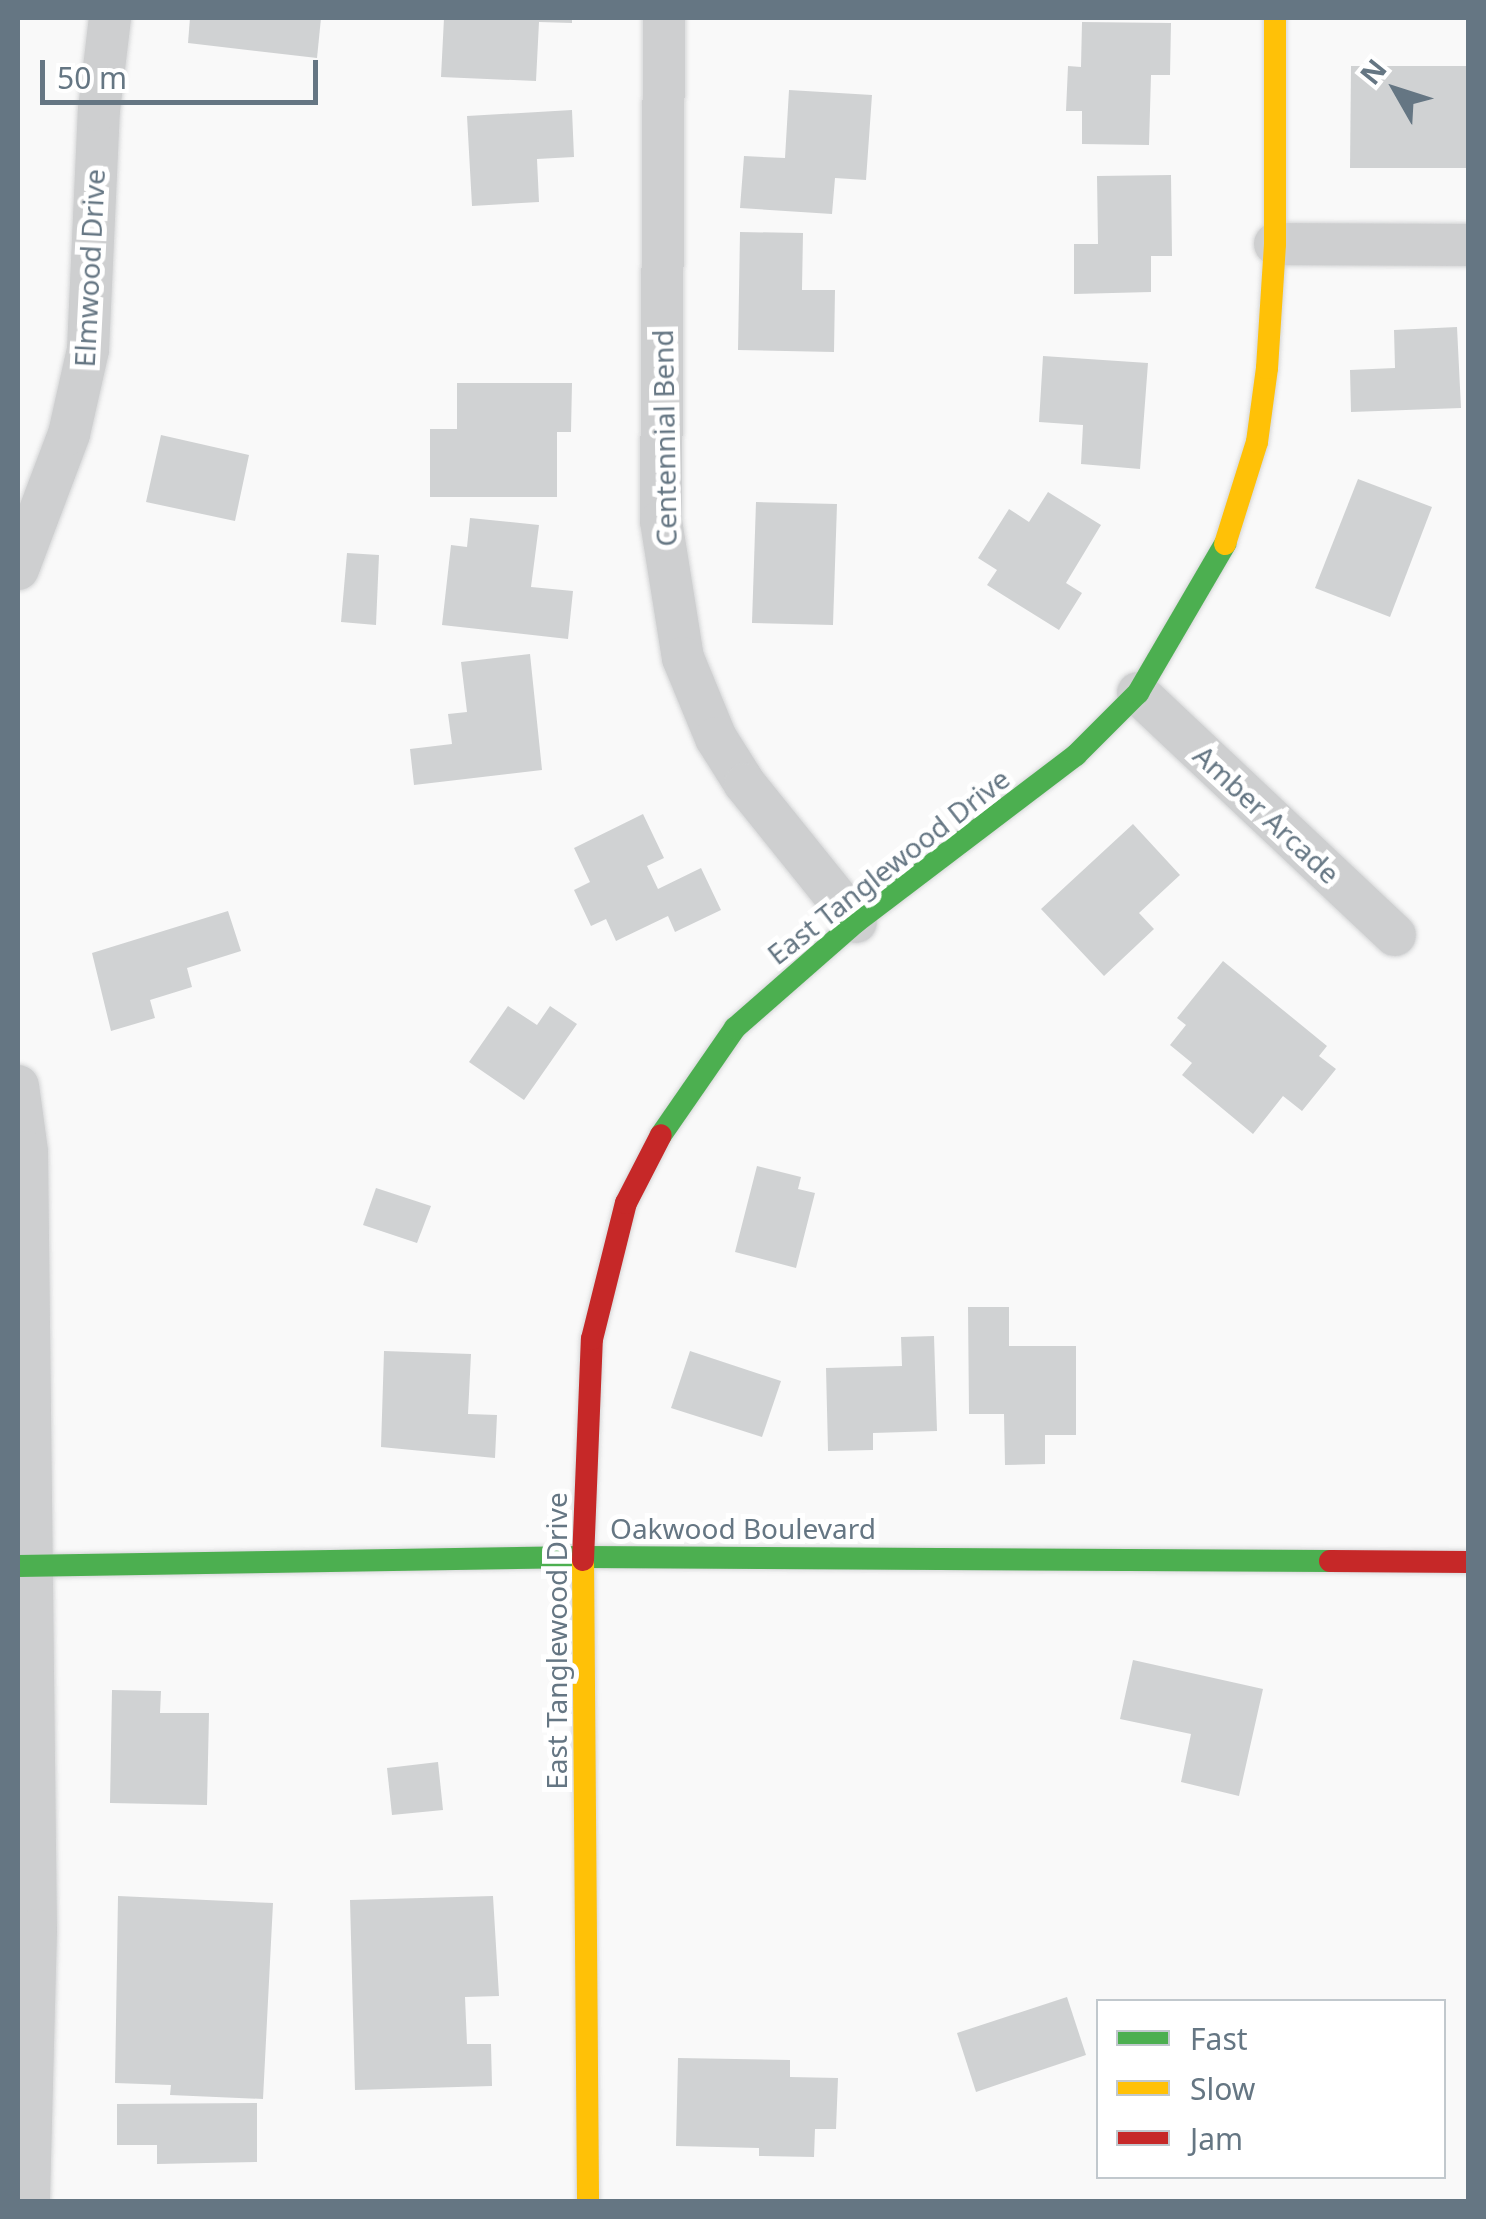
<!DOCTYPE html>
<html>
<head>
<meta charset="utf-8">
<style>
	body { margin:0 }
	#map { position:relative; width:1486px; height:2219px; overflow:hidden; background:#f9f9f9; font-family:"Noto Sans",sans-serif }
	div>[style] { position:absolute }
	.building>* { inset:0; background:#d0d2d3 }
	.roads { filter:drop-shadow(0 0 2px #d5d6d7) drop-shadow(0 0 2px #d5d6d7) }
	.street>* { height:42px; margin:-21px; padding:0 21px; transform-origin:21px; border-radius:21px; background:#cecfd0 }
	.fast>* { height:22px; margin:-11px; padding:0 11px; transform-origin:11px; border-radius:11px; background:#4caf50 }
	.slow>* { height:22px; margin:-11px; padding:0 11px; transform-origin:11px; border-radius:11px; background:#ffc107 }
	.jam>* { height:22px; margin:-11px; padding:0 11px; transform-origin:11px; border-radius:11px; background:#c62828 }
	span { translate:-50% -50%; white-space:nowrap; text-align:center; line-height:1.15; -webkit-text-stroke:10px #fff; paint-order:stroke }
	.street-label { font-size:28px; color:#657683 }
	.frame { position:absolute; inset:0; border:20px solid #657683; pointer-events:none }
	.legend { position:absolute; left:1096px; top:1999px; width:350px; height:180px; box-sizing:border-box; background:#fff; border:2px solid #c1c8cd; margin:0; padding:12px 18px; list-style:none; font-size:30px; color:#657683 }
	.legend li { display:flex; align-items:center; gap:20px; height:50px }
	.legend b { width:50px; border:2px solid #c1c8cd }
	.north { position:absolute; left:1346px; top:40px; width:100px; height:100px; -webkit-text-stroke:8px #fff; paint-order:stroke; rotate:309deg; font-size:28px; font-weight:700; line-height:40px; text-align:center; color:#657683 }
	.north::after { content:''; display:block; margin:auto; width:35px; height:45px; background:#657683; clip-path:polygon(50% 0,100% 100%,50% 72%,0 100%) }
	.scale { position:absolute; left:40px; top:60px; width:278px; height:45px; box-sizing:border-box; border:5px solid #657683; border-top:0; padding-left:12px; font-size:30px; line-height:35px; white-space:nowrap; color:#657683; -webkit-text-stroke:8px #fff; paint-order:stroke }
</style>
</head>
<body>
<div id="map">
	<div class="building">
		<div style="clip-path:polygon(190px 18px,321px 18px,317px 58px,188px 43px)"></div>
		<div style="clip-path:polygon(444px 18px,572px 18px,572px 23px,539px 22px,536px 81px,441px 77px)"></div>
		<div style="clip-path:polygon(1082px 22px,1171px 23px,1170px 75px,1151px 75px,1149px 145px,1082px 144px,1082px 111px,1066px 111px,1068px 66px,1081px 67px)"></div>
		<div style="clip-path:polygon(1351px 66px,1468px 66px,1468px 168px,1350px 168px)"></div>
		<div style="clip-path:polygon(789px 90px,872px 95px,866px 180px,835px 178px,832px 214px,740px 208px,744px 156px,785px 158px)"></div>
		<div style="clip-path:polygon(572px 110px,574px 157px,537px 159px,539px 202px,472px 206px,467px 116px)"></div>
		<div style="clip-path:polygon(1171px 175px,1172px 256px,1151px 256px,1151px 292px,1074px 294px,1074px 244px,1098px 244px,1097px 176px)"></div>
		<div style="clip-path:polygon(740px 232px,803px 233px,802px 290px,835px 290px,834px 352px,738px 350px)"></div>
		<div style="clip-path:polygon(1457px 327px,1461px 408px,1351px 412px,1350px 370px,1395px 368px,1394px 330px)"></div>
		<div style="clip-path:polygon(1043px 356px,1148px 363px,1140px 469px,1081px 464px,1083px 425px,1039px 422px)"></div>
		<div style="clip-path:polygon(457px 383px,572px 383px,571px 432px,557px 432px,557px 497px,430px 497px,430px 429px,457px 429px)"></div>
		<div style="clip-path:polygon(161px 435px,249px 455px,235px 521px,146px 502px)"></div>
		<div style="clip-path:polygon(1358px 479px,1432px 507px,1390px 617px,1315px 588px)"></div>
		<div style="clip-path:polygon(1048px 492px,1101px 525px,1066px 583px,1082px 593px,1059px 630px,987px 585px,997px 570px,978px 558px,1009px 509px,1029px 522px)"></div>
		<div style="clip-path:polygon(756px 502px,837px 504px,833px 625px,752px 623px)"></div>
		<div style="clip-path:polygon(470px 518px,539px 525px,531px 587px,573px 591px,568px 639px,442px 625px,451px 545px,467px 547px)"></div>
		<div style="clip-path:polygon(347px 553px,379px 555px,376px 625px,341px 622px)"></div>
		<div style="clip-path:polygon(530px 654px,542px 770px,414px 785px,410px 749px,452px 744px,448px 714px,467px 712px,461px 662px)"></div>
		<div style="clip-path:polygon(643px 814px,664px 858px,647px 866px,658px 889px,701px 868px,721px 910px,675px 932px,668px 916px,616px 941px,606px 919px,591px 926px,574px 890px,590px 882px,574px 848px)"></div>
		<div style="clip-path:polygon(1133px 824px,1180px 875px,1139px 913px,1154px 929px,1104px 976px,1041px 909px)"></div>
		<div style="clip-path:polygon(228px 911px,241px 951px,187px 968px,192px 987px,150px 1000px,155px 1018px,111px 1031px,92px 953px)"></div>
		<div style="clip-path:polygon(1223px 961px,1327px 1046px,1319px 1056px,1336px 1069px,1302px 1111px,1283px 1096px,1253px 1134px,1182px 1075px,1192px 1063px,1170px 1045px,1186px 1025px,1177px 1018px)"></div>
		<div style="clip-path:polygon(508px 1006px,537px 1025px,550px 1006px,577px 1024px,524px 1100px,469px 1062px)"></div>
		<div style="clip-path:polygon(757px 1166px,801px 1177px,798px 1189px,815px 1193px,796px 1268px,735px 1252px)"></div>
		<div style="clip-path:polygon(376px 1188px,431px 1206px,417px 1243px,363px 1225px)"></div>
		<div style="clip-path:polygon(968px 1307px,1009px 1307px,1009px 1346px,1076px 1346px,1076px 1435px,1045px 1435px,1045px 1464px,1005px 1465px,1004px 1414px,969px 1414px)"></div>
		<div style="clip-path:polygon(934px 1336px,937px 1431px,873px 1433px,873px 1450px,828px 1451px,826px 1368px,902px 1366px,901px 1337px)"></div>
		<div style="clip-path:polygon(384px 1351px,471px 1354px,468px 1414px,497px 1415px,495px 1458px,381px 1447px)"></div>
		<div style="clip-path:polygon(690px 1351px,781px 1381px,762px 1437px,671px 1408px)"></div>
		<div style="clip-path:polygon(1133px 1660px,1263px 1689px,1239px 1796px,1181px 1782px,1191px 1734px,1120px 1719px)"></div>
		<div style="clip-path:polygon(112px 1690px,161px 1691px,160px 1713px,209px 1713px,207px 1805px,110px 1803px)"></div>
		<div style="clip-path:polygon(438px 1762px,443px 1810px,392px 1815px,387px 1768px)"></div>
		<div style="clip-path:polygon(118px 1896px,273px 1903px,263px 2099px,170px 2095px,171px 2085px,115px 2083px)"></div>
		<div style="clip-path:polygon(493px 1896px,499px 1996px,465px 1997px,467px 2044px,491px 2044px,492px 2086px,355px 2090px,350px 1900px)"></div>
		<div style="clip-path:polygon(1067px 1997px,1086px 2055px,976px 2092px,957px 2033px)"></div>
		<div style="clip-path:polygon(678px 2058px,790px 2060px,790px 2077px,838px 2078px,836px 2129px,815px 2129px,814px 2157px,759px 2156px,759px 2148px,676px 2146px)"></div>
		<div style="clip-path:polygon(257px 2103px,257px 2162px,157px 2164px,157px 2145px,117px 2145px,117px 2104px)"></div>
	</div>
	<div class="roads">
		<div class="street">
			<div style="left:664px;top:18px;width:503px;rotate:90.34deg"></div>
			<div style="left:661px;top:521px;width:139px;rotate:80.9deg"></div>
			<div style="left:683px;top:658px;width:87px;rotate:67.6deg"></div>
			<div style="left:716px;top:738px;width:54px;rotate:57.8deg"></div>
			<div style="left:745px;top:784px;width:177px;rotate:51.2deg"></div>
			<div style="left:1275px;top:244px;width:193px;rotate:0.3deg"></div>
			<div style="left:18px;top:569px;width:144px;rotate:-69.3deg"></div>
			<div style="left:69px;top:434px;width:86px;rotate:-77.3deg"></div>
			<div style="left:88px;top:350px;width:240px;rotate:-87.4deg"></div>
			<div style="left:99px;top:110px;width:93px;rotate:-83.2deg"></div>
			<div style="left:1138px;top:693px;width:353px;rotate:43.3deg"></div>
			<div style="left:18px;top:1086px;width:67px;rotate:82.2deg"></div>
			<div style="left:27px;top:1152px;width:778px;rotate:89.34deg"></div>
			<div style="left:36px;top:1930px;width:272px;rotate:91.5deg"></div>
		</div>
		<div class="fast">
			<div style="left:661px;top:1135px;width:130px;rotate:-55.3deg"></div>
			<div style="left:735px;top:1028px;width:161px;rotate:-41.2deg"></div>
			<div style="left:856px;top:922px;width:276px;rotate:-37.2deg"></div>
			<div style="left:1076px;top:755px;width:88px;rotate:-45deg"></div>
			<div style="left:1138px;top:693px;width:173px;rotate:-59.7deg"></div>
			<div style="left:18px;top:1566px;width:565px;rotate:-0.91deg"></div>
			<div style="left:583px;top:1557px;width:747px;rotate:0.31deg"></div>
		</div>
		<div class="slow">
			<div style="left:1225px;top:544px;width:107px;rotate:-72.6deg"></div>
			<div style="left:1257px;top:442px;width:75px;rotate:-82.3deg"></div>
			<div style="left:1267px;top:368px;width:124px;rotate:-86.3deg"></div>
			<div style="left:1275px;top:244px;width:226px;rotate:-90deg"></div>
			<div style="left:583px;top:1560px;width:642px;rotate:89.55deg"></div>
		</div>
		<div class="jam">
			<div style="left:583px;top:1560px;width:221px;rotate:-87.7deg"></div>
			<div style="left:592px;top:1339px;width:140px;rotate:-76deg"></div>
			<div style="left:626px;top:1203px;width:76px;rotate:-62.8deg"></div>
			<div style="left:1330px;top:1561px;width:138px;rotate:0.4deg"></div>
		</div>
	</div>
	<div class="street-label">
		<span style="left:89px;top:268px;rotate:-87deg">Elmwood Drive</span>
		<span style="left:664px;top:438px;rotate:-91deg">Centennial Bend</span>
		<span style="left:1267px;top:814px;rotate:43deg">Amber Arcade</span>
		<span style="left:888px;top:866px;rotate:-38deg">East Tanglewood Drive</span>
		<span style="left:743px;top:1528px">Oakwood Boulevard</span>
		<span style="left:556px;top:1641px;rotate:-90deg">East Tanglewood Drive</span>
	</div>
	<div class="frame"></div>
	<ul class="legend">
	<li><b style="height:12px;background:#4caf50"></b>Fast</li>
	<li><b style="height:12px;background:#ffc107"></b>Slow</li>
	<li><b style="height:12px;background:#c62828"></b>Jam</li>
	</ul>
	<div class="north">N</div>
	<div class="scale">50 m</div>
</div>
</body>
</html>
